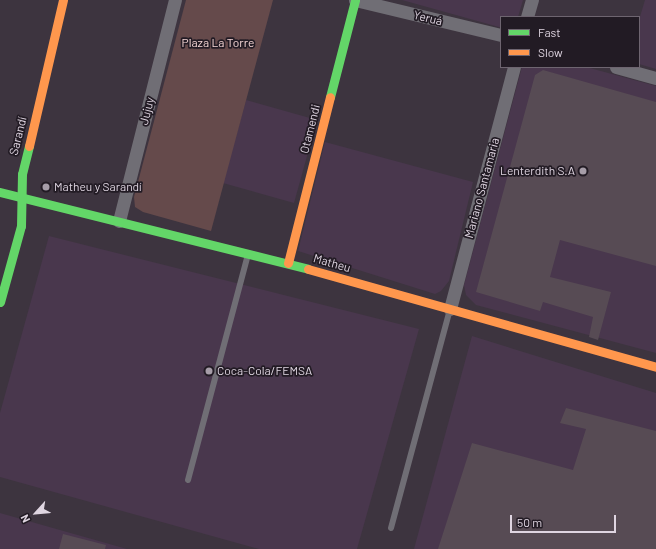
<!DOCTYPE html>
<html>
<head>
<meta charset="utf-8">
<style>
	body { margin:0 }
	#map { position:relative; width:656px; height:549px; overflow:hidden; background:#3d343f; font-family:Barlow,sans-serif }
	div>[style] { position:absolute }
	.built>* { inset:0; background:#49374d }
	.green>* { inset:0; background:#654a4b }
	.building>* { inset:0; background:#574b54 }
	.lane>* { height:6px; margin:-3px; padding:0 3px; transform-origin:3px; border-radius:3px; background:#706e75 }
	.street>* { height:13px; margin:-6.5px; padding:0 6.5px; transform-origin:6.5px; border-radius:6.5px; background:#706e75 }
	.fast>* { height:9px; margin:-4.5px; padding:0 4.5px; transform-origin:4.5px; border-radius:4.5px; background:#63d668 }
	.slow>* { height:9px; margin:-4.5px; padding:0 4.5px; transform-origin:4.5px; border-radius:4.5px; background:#ff974d }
	.dots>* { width:11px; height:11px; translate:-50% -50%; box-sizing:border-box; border:2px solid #221b24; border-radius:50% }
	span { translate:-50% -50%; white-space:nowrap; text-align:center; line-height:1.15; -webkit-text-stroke:3.5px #221b24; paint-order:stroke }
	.street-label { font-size:12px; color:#dfd5e1 }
	.park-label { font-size:12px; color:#f5d6d5 }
	.poi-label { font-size:12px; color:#dfd5e1 }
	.right { translate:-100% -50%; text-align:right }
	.left { translate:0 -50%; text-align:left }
	.legend { position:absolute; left:500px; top:16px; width:140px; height:52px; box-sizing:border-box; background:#221b24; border:1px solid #6e6570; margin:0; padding:5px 7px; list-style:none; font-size:12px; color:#dfd5e1 }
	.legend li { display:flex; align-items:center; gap:8px; height:20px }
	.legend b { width:20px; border:1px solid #6e6570 }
	.north { position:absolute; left:16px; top:493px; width:40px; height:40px; -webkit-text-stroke:3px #221b24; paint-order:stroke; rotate:243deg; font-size:11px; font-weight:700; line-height:16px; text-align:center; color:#dfd5e1 }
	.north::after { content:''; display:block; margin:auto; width:14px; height:18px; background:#dfd5e1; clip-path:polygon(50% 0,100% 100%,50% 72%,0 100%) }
	.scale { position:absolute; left:510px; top:515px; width:106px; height:18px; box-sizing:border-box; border:2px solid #dfd5e1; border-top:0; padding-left:5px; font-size:12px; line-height:14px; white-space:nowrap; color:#dfd5e1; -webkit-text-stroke:3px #221b24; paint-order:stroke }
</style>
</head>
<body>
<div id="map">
	<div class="built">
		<div style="clip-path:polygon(402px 0,523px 0,518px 17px,501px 17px,501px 27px,499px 27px)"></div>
		<div style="clip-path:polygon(645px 0,656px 0,656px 69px,639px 64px,639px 20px)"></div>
		<div style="clip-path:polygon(522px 67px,586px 67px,656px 86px,656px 353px,476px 305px,466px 295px,464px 285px)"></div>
		<div style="clip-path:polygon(246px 100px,317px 120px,294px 203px,223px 183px)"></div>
		<div style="clip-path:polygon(325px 142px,473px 182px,449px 281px,441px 291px,435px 294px,298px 251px)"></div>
		<div style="clip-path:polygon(49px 236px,419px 329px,357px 549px,259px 549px,0 477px,0 413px)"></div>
		<div style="clip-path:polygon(472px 336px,656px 393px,656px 549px,414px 549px)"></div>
		<div style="clip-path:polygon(0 513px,127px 549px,0 549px)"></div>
	</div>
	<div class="green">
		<div style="clip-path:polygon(186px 0,273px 0,211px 231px,143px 212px,135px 207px,134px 197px)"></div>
	</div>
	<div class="building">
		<div style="clip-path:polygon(543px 70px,656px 102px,656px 266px,560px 240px,550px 277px,611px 292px,598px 340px,589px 337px,593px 317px,543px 302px,540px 311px,476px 292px,535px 75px)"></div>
		<div style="clip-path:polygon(566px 408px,656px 431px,656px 549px,438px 549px,472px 443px,573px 470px,586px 429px,560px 423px)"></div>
		<div style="clip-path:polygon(63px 534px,106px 545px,105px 549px,59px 549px)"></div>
	</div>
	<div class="lane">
		<div style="left:188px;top:480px;width:233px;rotate:-75.1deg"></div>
		<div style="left:391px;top:528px;width:226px;rotate:-74.9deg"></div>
	</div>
	<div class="street">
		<div style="left:355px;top:0;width:150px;rotate:13.5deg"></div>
		<div style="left:527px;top:17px;width:18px;rotate:-74deg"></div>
		<div style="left:616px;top:67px;width:41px;rotate:15.4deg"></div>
		<div style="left:119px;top:221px;width:228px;rotate:-75.8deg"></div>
		<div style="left:450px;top:309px;width:250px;rotate:-75.2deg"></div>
	</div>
	<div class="fast">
		<div style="left:330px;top:97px;width:100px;rotate:-75.5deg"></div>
		<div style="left:0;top:192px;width:317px;rotate:14deg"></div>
		<div style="left:0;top:302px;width:79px;rotate:-74.6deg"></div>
		<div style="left:21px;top:226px;width:52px;rotate:-88.9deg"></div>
		<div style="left:22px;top:174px;width:29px;rotate:-76deg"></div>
	</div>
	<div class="slow">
		<div style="left:29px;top:146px;width:150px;rotate:-76.9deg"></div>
		<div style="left:288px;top:263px;width:171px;rotate:-75.8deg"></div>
		<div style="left:308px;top:269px;width:362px;rotate:15.7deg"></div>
	</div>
	<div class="dots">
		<div style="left:583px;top:171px;background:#a69da8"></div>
		<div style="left:46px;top:187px;background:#a69da8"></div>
		<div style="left:209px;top:371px;background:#a69da8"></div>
	</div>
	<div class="street-label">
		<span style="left:428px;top:18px;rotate:14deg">Yeruá</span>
		<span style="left:147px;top:111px;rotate:-76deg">Jujuy</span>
		<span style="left:310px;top:129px;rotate:-76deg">Otamendi</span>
		<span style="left:18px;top:136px;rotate:-76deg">Sarandí</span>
		<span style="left:482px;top:188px;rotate:-75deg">Mariano Santamaria</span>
		<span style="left:332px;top:263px;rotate:16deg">Matheu</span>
	</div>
	<div class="park-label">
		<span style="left:218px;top:43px">Plaza La Torre</span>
	</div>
	<div class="poi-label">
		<span class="right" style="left:575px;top:171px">Lenterdith S.A</span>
		<span class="left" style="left:54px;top:187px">Matheu y Sarandí</span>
		<span class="left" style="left:217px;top:371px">Coca-Cola/FEMSA</span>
	</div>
	<ul class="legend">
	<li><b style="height:5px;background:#63d668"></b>Fast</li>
	<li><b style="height:5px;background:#ff974d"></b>Slow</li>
	</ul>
	<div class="north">N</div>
	<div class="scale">50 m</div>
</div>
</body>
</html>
